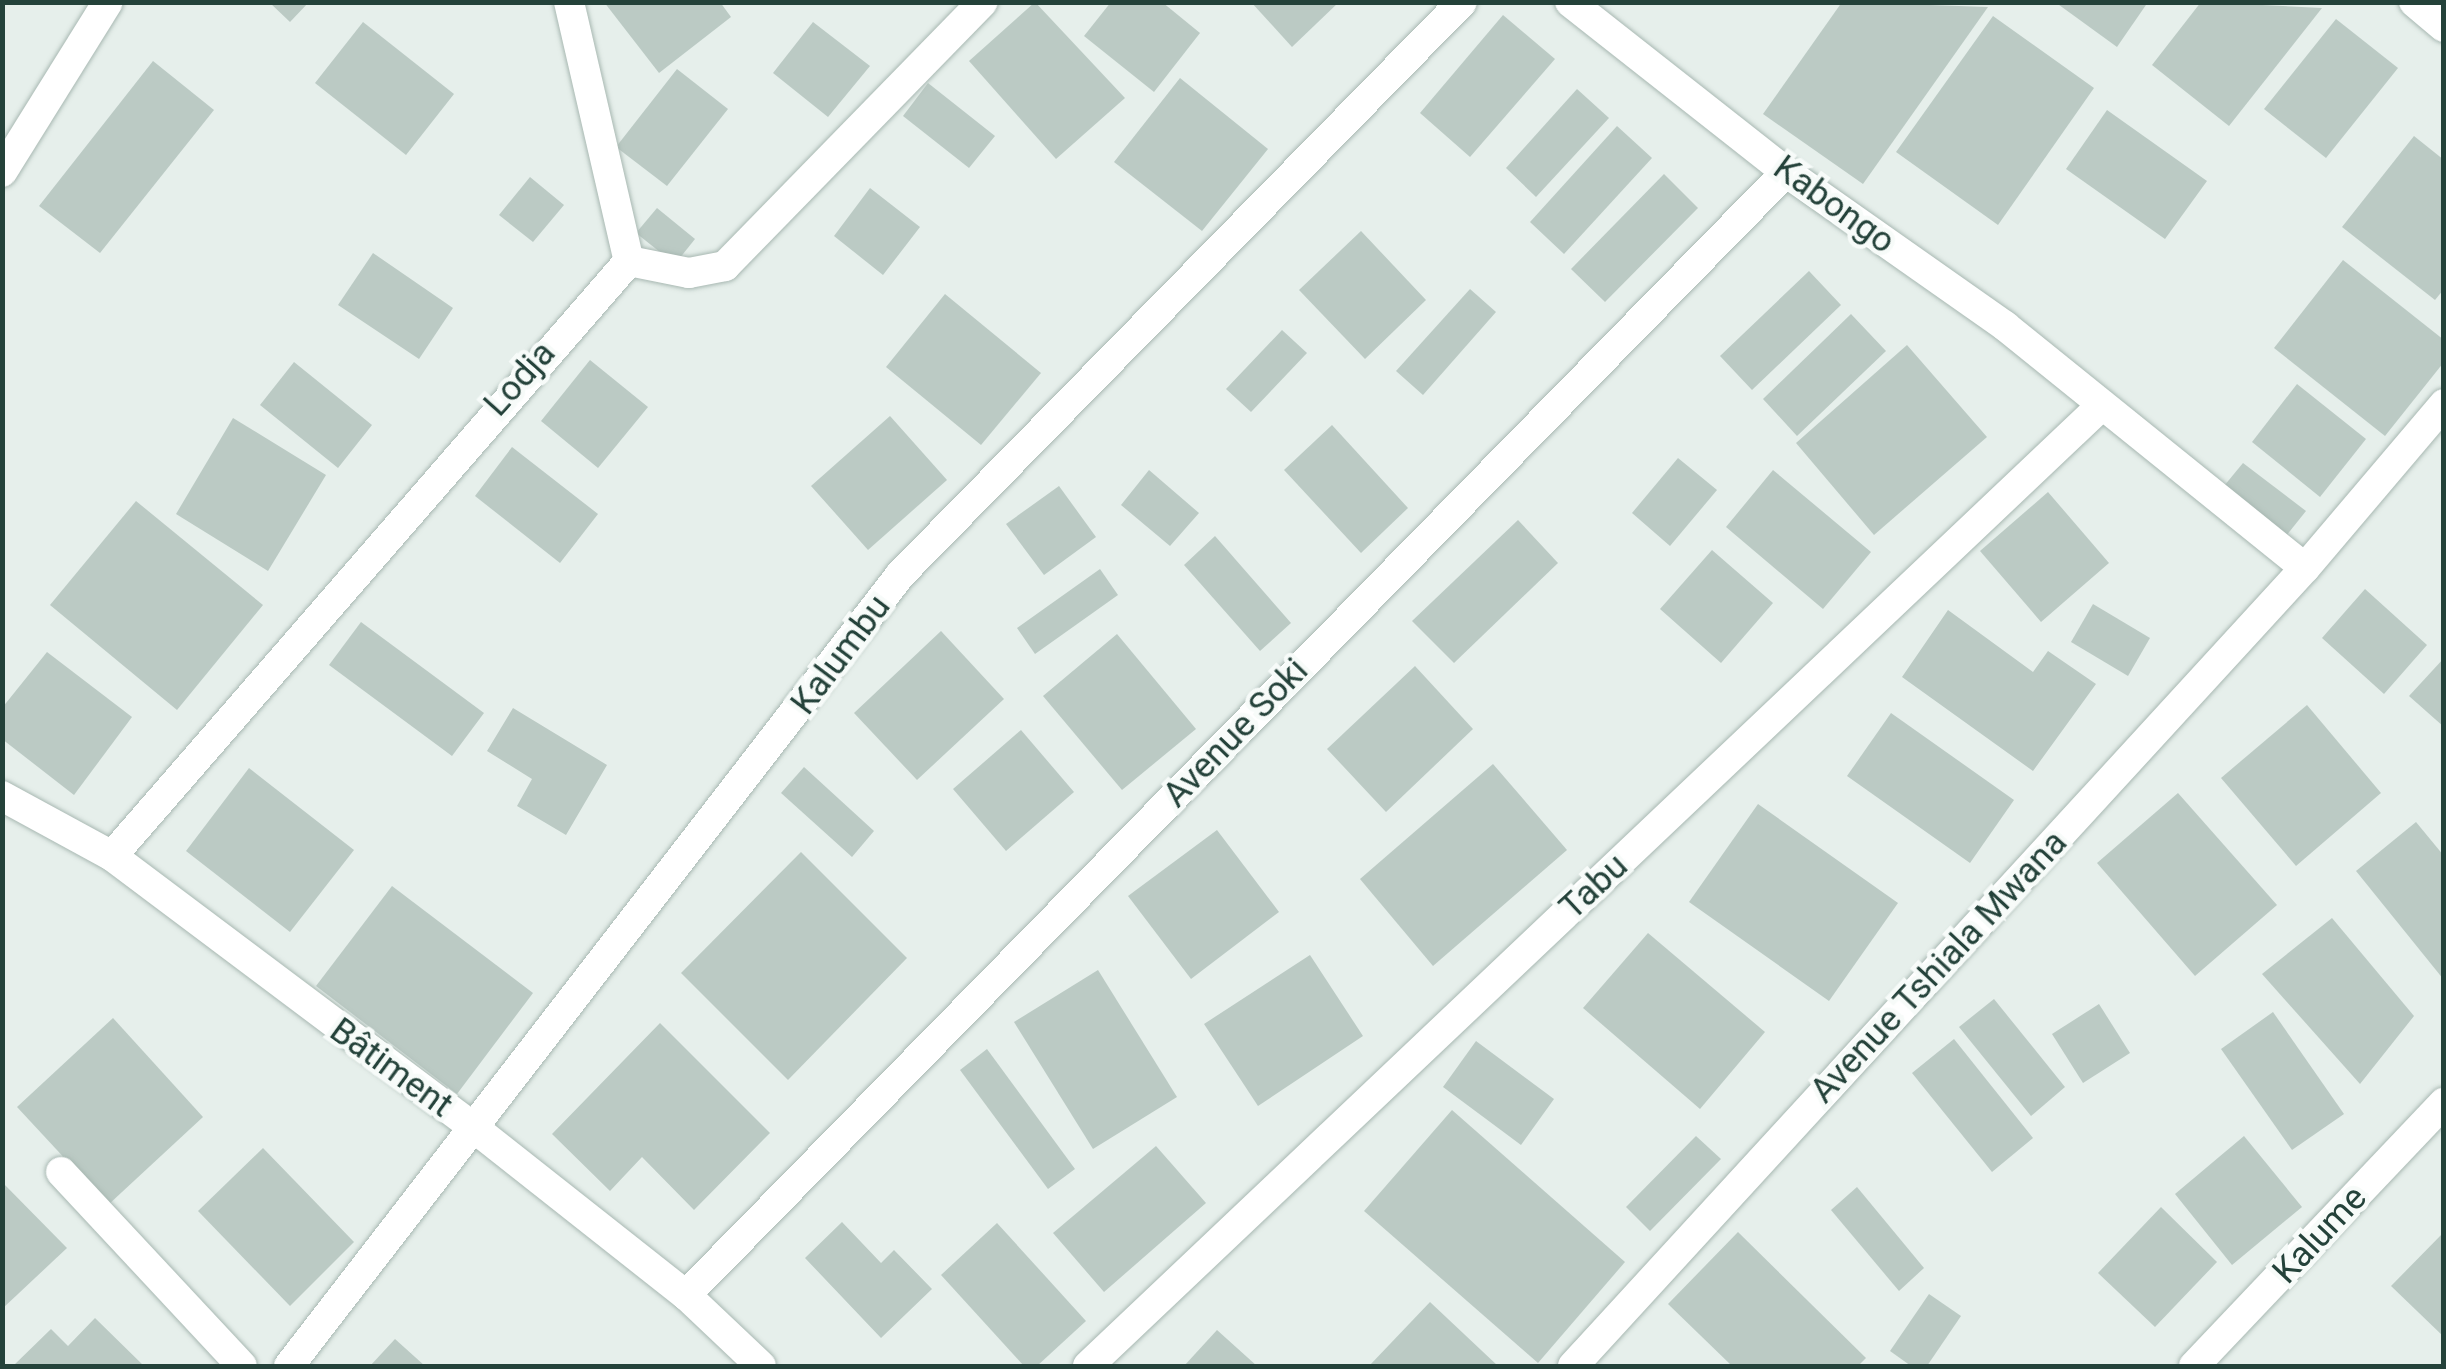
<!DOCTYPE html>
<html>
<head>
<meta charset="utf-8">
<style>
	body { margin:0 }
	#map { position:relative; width:2446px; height:1369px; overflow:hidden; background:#e6efeb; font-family:Roboto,sans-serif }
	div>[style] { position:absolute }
	.building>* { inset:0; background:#bbcac4 }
	.roads { filter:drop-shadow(0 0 2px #a8b8b2) drop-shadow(0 0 2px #a8b8b2) }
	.lane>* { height:30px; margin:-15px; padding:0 15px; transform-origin:15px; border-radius:15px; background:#fff }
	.street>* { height:30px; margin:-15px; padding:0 15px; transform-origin:15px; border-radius:15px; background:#fff }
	span { translate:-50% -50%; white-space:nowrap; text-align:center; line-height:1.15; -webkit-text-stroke:9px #f7fbf9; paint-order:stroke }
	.street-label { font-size:35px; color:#24423a }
	.frame { position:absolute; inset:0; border:5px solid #24423a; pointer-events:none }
</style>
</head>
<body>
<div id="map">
	<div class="building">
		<div style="clip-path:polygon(269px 2px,309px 2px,290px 22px)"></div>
		<div style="clip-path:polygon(604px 2px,720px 2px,731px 17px,659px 73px)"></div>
		<div style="clip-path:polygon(1035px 2px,1125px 98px,1056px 159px,969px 61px)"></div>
		<div style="clip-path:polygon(1111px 2px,1162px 2px,1200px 33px,1154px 92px,1084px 36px)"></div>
		<div style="clip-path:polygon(1251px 2px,1339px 2px,1292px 47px)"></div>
		<div style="clip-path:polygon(1842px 2px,1988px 7px,1863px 184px,1763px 114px)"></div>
		<div style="clip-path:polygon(2055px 2px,2148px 2px,2117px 47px)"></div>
		<div style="clip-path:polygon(2201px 2px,2322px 8px,2229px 126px,2152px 65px)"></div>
		<div style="clip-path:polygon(1503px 15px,1555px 59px,1470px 157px,1420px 113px)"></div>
		<div style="clip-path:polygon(1993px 16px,2094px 88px,1998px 225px,1896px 152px)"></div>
		<div style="clip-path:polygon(2336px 19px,2398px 68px,2326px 158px,2264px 109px)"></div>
		<div style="clip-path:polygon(363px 22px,454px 94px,406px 155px,315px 83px)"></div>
		<div style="clip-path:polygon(813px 22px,870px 66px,828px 117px,773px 73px)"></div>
		<div style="clip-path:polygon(153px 61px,214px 110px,100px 253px,39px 206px)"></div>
		<div style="clip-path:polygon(677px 69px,728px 109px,667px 186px,616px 147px)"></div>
		<div style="clip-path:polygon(1180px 78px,1268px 149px,1202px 231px,1114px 162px)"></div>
		<div style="clip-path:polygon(928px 83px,995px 136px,969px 168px,903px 116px)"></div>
		<div style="clip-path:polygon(1577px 89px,1609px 118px,1536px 197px,1506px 168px)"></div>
		<div style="clip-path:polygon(2107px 110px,2207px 181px,2165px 239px,2066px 169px)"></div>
		<div style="clip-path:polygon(1617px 126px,1652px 158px,1564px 254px,1530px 222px)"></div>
		<div style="clip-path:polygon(2414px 136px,2444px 160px,2444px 289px,2435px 300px,2342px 227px)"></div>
		<div style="clip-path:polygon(1664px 174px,1698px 208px,1605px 302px,1571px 269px)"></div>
		<div style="clip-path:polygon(530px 177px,564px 205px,533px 242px,499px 215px)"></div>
		<div style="clip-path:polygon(870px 188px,920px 227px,883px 275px,834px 236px)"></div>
		<div style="clip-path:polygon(657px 208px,695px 239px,675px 264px,636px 233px)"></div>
		<div style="clip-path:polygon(1361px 231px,1426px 300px,1365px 359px,1299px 290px)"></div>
		<div style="clip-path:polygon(373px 253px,453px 308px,419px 359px,338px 305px)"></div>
		<div style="clip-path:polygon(2343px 260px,2444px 340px,2444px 362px,2385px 436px,2274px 348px)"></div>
		<div style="clip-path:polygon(1809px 271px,1841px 305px,1752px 390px,1720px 356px)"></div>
		<div style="clip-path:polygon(1470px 289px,1496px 312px,1423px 395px,1396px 371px)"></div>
		<div style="clip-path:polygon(945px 294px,1041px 373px,981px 445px,886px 367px)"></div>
		<div style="clip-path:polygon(1851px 314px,1886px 351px,1797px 436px,1763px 399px)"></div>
		<div style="clip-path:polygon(1282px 330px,1307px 353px,1251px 412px,1226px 389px)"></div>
		<div style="clip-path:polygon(1907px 345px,1987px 437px,1874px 535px,1796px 443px)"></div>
		<div style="clip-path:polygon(590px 360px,648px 407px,598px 468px,541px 421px)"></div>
		<div style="clip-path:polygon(294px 362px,372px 425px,338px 468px,260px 405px)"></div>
		<div style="clip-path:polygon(2297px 384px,2366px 439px,2320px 497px,2252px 442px)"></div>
		<div style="clip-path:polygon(890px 416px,947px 480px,868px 550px,811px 486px)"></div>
		<div style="clip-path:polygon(233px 418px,326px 475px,268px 571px,176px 514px)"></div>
		<div style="clip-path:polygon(1332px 425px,1408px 508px,1361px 553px,1284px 470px)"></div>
		<div style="clip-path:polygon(512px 447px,598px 514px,560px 563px,475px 496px)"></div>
		<div style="clip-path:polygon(1678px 458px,1717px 490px,1670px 546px,1632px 513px)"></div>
		<div style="clip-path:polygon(2243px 463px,2306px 511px,2286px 536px,2224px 486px)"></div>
		<div style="clip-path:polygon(1149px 470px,1199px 513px,1170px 546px,1121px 505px)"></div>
		<div style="clip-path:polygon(1773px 470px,1871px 552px,1823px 609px,1726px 527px)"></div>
		<div style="clip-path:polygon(1059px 486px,1096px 537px,1044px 575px,1006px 524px)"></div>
		<div style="clip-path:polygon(2048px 492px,2109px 563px,2041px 622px,1980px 551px)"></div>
		<div style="clip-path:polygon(136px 501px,263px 605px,177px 710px,50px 605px)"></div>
		<div style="clip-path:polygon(1518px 520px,1558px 563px,1454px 663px,1412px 621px)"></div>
		<div style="clip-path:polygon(1215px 536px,1291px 623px,1260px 651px,1184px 565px)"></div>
		<div style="clip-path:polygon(1712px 550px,1773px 603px,1721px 663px,1660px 609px)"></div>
		<div style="clip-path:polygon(1100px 569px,1118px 595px,1035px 654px,1017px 628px)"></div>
		<div style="clip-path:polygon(2365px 589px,2427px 645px,2384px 694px,2322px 638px)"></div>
		<div style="clip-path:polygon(2093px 604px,2150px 638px,2128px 676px,2071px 642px)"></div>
		<div style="clip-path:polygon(1948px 610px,2033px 672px,2048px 651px,2096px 684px,2033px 771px,1902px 677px)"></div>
		<div style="clip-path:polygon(361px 622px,484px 713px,452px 756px,329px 665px)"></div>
		<div style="clip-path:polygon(941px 631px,1004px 699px,917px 780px,854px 713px)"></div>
		<div style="clip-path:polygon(1117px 634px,1196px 729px,1122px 790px,1043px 696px)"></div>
		<div style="clip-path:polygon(47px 652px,132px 717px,74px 795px,2px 739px,2px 708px)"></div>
		<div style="clip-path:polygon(2444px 658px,2444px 727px,2409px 696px)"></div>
		<div style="clip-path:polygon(1415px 666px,1473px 729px,1386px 812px,1327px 749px)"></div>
		<div style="clip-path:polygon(2307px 705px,2381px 793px,2296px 866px,2221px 778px)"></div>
		<div style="clip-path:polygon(513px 708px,607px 765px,566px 835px,517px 806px,532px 779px,487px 751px)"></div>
		<div style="clip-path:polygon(1891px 713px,2014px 800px,1970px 863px,1847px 776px)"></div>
		<div style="clip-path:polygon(1021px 730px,1074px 792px,1006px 851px,953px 789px)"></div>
		<div style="clip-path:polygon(1493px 764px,1567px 850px,1433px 966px,1360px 879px)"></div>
		<div style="clip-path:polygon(804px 767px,874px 831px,852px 857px,781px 793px)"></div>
		<div style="clip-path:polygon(249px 768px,354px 850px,290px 932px,186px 851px)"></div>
		<div style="clip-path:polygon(2178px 793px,2277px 905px,2195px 976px,2097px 863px)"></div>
		<div style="clip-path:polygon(1758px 804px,1898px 903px,1829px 1001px,1689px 902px)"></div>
		<div style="clip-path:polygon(2416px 822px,2444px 856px,2444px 980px,2356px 871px)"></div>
		<div style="clip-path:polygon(1217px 830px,1279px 912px,1191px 979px,1128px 896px)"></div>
		<div style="clip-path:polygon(801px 852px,907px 958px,788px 1080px,681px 973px)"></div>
		<div style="clip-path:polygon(392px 886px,533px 993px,457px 1094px,316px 986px)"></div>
		<div style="clip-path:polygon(2332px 918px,2414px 1016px,2360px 1084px,2262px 974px)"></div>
		<div style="clip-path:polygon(1648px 933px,1765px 1032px,1700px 1109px,1583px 1008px)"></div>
		<div style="clip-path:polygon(1310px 955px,1363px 1036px,1258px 1106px,1204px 1024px)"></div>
		<div style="clip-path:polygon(1098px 970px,1177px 1097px,1093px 1149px,1014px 1022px)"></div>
		<div style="clip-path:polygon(1994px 999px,2065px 1087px,2031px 1116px,1959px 1027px)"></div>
		<div style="clip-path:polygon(2099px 1004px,2130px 1053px,2083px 1083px,2052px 1034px)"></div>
		<div style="clip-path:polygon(2273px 1012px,2344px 1114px,2292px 1150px,2221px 1049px)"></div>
		<div style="clip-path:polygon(113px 1018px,203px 1117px,108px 1205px,17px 1107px)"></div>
		<div style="clip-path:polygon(660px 1023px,770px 1133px,694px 1210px,642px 1157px,610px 1191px,552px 1134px)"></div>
		<div style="clip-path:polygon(1954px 1039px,2033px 1138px,1992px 1172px,1912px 1073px)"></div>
		<div style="clip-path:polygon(1476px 1041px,1554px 1099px,1521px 1145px,1443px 1087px)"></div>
		<div style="clip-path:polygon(987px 1049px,1075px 1169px,1048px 1189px,960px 1070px)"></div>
		<div style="clip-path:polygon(1452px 1110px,1625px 1262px,1538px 1363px,1364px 1211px)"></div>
		<div style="clip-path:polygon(1696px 1136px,1721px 1159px,1650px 1231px,1626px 1207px)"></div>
		<div style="clip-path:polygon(2244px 1136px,2302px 1207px,2232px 1265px,2175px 1194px)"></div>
		<div style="clip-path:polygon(1156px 1146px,1206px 1203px,1104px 1292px,1053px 1233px)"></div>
		<div style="clip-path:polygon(263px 1148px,354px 1242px,290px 1306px,198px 1211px)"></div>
		<div style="clip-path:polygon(2px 1182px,67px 1248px,2px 1309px)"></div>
		<div style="clip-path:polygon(1857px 1187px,1924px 1268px,1899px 1291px,1831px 1210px)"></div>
		<div style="clip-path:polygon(2161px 1207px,2217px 1262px,2155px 1327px,2098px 1273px)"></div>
		<div style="clip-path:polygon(842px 1222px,881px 1263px,894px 1250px,932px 1289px,881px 1338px,805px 1258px)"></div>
		<div style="clip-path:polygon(997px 1223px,1086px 1321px,1037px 1366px,1024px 1366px,941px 1275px)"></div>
		<div style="clip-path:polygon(1738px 1232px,1866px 1358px,1858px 1366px,1732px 1366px,1668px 1304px)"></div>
		<div style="clip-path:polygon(2444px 1232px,2444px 1337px,2391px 1286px)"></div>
		<div style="clip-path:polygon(1929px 1294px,1961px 1316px,1927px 1366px,1911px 1366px,1890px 1351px)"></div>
		<div style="clip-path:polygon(1430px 1302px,1498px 1366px,1369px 1366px)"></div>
		<div style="clip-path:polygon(95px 1318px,144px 1366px,13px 1366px,51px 1329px,68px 1346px)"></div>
		<div style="clip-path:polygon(1217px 1330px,1257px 1366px,1184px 1366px)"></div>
		<div style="clip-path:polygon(395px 1339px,425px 1366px,370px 1366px)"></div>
	</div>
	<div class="roads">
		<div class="lane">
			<div style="left:61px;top:1172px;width:265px;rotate:47deg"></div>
		</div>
		<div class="street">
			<div style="left:569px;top:2px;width:266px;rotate:77deg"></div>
			<div style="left:1570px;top:2px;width:275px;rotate:38.2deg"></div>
			<div style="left:1786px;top:172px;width:268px;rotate:35.1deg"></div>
			<div style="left:2005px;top:326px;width:385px;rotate:38.9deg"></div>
			<div style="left:2414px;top:2px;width:39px;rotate:40deg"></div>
			<div style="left:2px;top:172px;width:200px;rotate:-58.1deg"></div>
			<div style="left:2px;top:796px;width:125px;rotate:28.6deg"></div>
			<div style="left:112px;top:856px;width:451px;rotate:36.9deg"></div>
			<div style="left:473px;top:1127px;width:271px;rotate:38.3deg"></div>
			<div style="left:686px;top:1295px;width:103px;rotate:43.4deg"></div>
			<div style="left:112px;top:856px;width:788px;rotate:-49.01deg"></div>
			<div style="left:629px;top:261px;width:61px;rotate:11.3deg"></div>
			<div style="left:689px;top:273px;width:37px;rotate:-11deg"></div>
			<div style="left:725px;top:266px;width:369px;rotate:-45.7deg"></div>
			<div style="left:686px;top:1295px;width:1572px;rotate:-45.59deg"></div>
			<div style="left:289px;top:1366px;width:1001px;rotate:-52.31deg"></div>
			<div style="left:901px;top:574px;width:801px;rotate:-45.56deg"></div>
			<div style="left:1088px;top:1366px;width:1394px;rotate:-43.46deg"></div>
			<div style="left:1573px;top:1366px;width:1083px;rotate:-47.47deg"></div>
			<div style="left:2305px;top:568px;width:215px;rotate:-49.7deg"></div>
			<div style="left:2194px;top:1366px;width:363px;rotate:-46.5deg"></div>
		</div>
	</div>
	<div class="street-label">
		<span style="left:1834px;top:205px;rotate:36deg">Kabongo</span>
		<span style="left:520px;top:379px;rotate:-48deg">Lodja</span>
		<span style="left:841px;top:655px;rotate:-53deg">Kalumbu</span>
		<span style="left:1236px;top:733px;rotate:-46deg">Avenue Soki</span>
		<span style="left:1594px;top:887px;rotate:-43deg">Tabu</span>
		<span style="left:1939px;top:967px;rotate:-47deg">Avenue Tshiala Mwana</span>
		<span style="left:391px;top:1068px;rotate:36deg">Bâtiment</span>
		<span style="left:2320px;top:1235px;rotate:-47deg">Kalume</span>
	</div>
	<div class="frame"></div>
</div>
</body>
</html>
